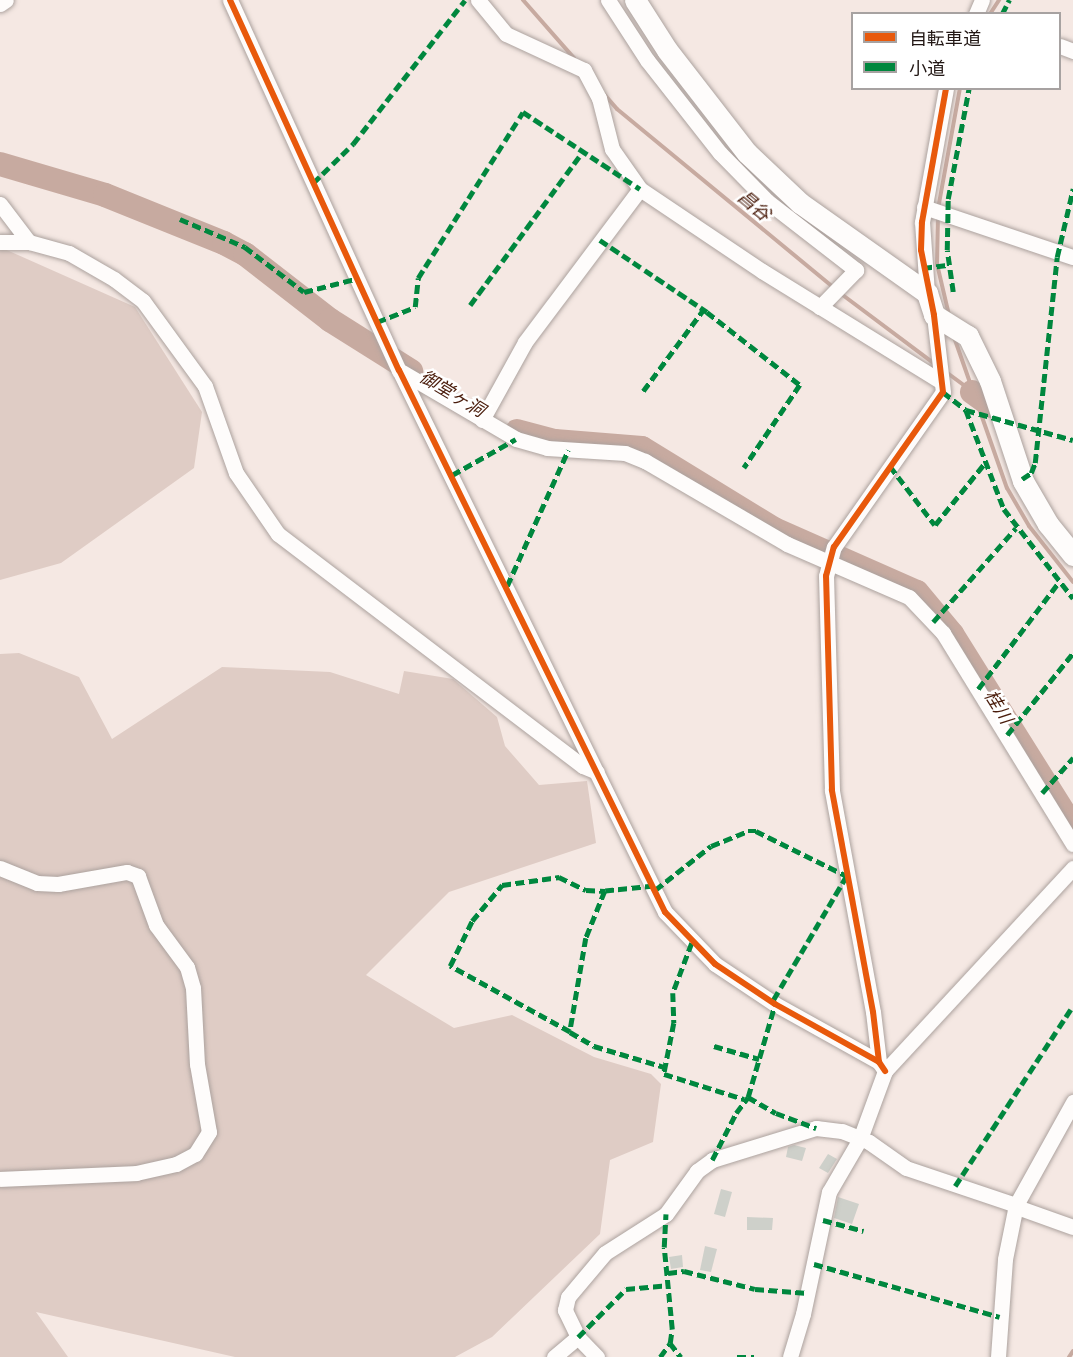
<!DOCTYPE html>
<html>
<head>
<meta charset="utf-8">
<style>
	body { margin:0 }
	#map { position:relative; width:1073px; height:1357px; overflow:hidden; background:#f5e8e3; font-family:Quicksand,"Noto Sans JP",sans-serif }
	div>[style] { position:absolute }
	.green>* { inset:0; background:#dfccc5 }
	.stream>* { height:4px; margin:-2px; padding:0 2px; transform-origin:2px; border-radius:2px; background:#c7aaa0 }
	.river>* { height:24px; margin:-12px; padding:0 12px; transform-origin:12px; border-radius:12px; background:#c7aaa0 }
	.building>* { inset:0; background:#ced0ca }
	.roads { filter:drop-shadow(0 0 2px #aca29e) drop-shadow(0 0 2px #aca29e) }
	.street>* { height:15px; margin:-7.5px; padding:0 7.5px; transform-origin:7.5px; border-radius:7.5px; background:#fefcfb }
	.secondary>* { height:21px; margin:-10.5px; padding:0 10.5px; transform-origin:10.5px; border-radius:10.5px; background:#fefcfb }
	.quiet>* { height:4.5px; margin-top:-2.25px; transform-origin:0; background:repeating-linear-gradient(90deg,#00873e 0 9px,transparent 0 13.5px) }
	.cycleway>* { height:6px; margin:-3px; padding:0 3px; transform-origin:3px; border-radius:3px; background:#e8590c }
	span { translate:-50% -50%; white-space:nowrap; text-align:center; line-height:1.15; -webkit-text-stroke:5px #fff; paint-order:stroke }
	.water-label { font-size:18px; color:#491b0a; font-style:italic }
	.legend { position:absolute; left:851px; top:12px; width:210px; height:78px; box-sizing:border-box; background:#fff; border:2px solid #a7a2a1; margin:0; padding:8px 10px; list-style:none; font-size:18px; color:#221714 }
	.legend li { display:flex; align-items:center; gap:12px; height:30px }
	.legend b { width:30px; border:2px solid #a7a2a1 }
</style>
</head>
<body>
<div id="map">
	<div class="green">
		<div style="clip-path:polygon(0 247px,135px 307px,202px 412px,194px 468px,61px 563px,0 580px)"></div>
		<div style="clip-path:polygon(19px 653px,79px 677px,112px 739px,222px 667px,330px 672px,399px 694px,404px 671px,453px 679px,497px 717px,505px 746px,539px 785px,587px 781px,596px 843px,449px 892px,366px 975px,454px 1028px,512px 1015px,594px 1057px,651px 1074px,661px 1084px,653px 1142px,610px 1160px,600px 1234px,492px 1337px,455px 1357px,235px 1357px,36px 1312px,68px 1357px,0 1357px,0 654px)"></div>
	</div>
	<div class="stream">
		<div style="left:523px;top:0;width:77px;rotate:48.7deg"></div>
		<div style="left:990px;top:14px;width:17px;rotate:-57deg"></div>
		<div style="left:604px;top:94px;width:20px;rotate:49deg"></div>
		<div style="left:617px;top:109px;width:281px;rotate:39.5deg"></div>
		<div style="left:938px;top:209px;width:123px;rotate:-79.7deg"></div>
		<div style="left:938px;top:216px;width:48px;rotate:91.2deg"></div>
		<div style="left:937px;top:264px;width:52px;rotate:76.8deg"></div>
		<div style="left:840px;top:293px;width:119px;rotate:36.8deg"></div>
		<div style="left:954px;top:337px;width:160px;rotate:70.7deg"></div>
		<div style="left:1007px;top:488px;width:44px;rotate:59.9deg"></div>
		<div style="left:1029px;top:526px;width:71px;rotate:51.8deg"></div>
		<div style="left:946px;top:372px;width:52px;rotate:36.4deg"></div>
		<div style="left:1069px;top:1357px;width:7px;rotate:-56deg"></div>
	</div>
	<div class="river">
		<div style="left:0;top:164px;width:109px;rotate:16.4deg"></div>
		<div style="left:105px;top:195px;width:128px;rotate:22deg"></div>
		<div style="left:224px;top:243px;width:24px;rotate:28deg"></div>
		<div style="left:245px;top:254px;width:108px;rotate:37.8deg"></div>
		<div style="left:330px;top:320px;width:96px;rotate:32.2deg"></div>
		<div style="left:972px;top:392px;width:24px;rotate:36deg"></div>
		<div style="left:517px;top:431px;width:39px;rotate:15deg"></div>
		<div style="left:555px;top:441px;width:87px;rotate:4.6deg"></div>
		<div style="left:642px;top:448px;width:155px;rotate:31.5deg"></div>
		<div style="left:774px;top:529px;width:156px;rotate:23.8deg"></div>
		<div style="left:917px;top:592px;width:55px;rotate:50.2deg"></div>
		<div style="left:952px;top:634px;width:228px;rotate:57.9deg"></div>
	</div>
	<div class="building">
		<div style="clip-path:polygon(794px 1145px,806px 1148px,802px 1161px,786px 1157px,788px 1147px)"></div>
		<div style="clip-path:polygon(828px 1154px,837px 1159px,828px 1173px,819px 1168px)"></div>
		<div style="clip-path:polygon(721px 1189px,732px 1192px,725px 1217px,714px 1214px)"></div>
		<div style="clip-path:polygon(838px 1197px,859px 1204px,852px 1224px,834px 1218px)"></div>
		<div style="clip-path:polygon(747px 1217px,773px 1218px,772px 1230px,747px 1230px)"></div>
		<div style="clip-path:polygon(705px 1246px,717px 1249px,711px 1272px,700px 1270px)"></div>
		<div style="clip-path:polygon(682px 1255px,683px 1267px,671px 1269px,669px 1257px)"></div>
	</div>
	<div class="roads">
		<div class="street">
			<div style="left:230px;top:0;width:407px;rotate:65.5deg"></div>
			<div style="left:399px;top:370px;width:604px;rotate:63.86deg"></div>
			<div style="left:665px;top:912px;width:72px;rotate:46.1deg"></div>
			<div style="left:715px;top:964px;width:72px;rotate:33.7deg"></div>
			<div style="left:775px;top:1004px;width:119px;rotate:29.1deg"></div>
			<div style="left:879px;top:1062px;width:11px;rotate:56deg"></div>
			<div style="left:478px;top:0;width:44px;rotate:50.5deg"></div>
			<div style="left:506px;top:34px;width:86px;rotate:24.8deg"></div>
			<div style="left:584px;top:70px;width:32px;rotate:62deg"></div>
			<div style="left:599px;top:98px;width:53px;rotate:75.7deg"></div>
			<div style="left:612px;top:149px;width:49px;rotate:55deg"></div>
			<div style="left:640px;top:189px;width:147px;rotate:33.9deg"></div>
			<div style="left:762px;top:271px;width:211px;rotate:31.7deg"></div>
			<div style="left:608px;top:0;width:72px;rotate:57deg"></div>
			<div style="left:647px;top:60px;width:118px;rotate:51.9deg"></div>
			<div style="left:720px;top:153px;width:67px;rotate:45.6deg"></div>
			<div style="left:767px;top:201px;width:113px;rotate:37.8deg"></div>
			<div style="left:856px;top:270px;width:52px;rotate:134.2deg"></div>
			<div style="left:0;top:4px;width:7px;rotate:-34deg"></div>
			<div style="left:976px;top:14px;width:15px;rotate:-67deg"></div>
			<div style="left:1060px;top:46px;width:14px;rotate:21deg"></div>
			<div style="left:0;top:204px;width:48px;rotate:52.7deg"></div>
			<div style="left:924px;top:207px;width:157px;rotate:18.6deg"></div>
			<div style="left:0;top:242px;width:29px"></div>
			<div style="left:29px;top:242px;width:41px;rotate:15.4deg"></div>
			<div style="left:69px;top:253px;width:52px;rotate:30deg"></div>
			<div style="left:114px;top:279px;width:36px;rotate:37deg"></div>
			<div style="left:143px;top:301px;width:105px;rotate:53.9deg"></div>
			<div style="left:205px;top:386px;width:92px;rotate:70.4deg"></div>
			<div style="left:236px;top:473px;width:74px;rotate:55.5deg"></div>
			<div style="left:278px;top:534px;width:383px;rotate:37.3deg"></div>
			<div style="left:583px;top:766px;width:15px;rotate:23deg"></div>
			<div style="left:927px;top:293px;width:71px;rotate:-94deg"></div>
			<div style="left:922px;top:222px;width:136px;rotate:-79.8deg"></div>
			<div style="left:402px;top:372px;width:132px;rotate:30.4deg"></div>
			<div style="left:516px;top:439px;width:32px;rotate:16deg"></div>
			<div style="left:547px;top:448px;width:78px;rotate:3.7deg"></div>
			<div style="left:625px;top:453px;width:22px;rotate:22deg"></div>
			<div style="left:645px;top:461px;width:164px;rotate:30.3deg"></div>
			<div style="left:787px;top:544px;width:133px;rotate:23.5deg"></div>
			<div style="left:909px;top:597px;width:50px;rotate:46.6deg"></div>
			<div style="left:943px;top:633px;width:248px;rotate:58.4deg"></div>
			<div style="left:482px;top:420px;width:89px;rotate:-61.1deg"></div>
			<div style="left:525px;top:342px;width:191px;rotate:-53.1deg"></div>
			<div style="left:0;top:868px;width:40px;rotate:22deg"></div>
			<div style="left:37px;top:883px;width:21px;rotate:3deg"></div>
			<div style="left:58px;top:884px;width:70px;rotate:-9.9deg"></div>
			<div style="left:127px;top:872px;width:12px;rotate:20deg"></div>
			<div style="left:138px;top:876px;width:52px;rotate:69.8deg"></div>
			<div style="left:156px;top:925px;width:52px;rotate:53.6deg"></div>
			<div style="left:187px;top:967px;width:22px;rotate:74deg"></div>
			<div style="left:193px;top:988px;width:76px;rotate:87deg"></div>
			<div style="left:197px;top:1064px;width:69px;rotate:80deg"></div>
			<div style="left:209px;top:1132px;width:26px;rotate:122deg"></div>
			<div style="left:195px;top:1154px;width:21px;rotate:152deg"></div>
			<div style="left:176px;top:1164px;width:41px;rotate:167.3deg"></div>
			<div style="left:136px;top:1173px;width:136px;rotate:177.5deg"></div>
			<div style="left:879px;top:1062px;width:50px;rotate:-96.8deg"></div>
			<div style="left:873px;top:1012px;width:226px;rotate:-100.5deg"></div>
			<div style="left:832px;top:790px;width:214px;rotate:-91.6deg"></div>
			<div style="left:826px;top:576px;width:30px;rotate:-75deg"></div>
			<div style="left:834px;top:547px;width:189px;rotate:-54.9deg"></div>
			<div style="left:943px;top:392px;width:78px;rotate:-96.7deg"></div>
			<div style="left:1017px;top:1207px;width:59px;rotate:19.7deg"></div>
			<div style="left:554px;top:1357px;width:31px;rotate:-40deg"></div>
			<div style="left:597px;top:1357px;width:28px;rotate:-134deg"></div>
			<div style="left:578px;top:1337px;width:30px;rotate:-116deg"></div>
			<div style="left:565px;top:1310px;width:13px;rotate:-77deg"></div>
			<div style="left:568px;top:1297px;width:57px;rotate:-49.9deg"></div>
			<div style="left:605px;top:1253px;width:72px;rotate:-32.6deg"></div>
			<div style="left:666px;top:1214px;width:53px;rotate:-54.2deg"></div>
			<div style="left:697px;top:1171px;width:19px;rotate:-36deg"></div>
			<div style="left:712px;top:1160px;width:109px;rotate:-17.1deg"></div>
			<div style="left:816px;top:1128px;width:26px;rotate:7deg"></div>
			<div style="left:842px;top:1131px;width:29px;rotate:22deg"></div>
			<div style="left:869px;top:1142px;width:45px;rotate:35.1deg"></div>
			<div style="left:906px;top:1168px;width:116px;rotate:18.6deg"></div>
			<div style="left:790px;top:1357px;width:45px;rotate:-73.2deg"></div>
			<div style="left:803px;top:1314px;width:125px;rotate:-78deg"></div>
			<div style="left:829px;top:1192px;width:61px;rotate:-59.7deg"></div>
			<div style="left:860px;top:1139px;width:72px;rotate:-69.8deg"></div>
			<div style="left:885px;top:1071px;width:277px;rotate:-47.2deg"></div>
			<div style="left:998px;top:1357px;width:98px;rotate:-85.9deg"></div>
			<div style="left:1005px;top:1259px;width:55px;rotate:-78.5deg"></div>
			<div style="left:1016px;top:1205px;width:118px;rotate:-61deg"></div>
		</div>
		<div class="secondary">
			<div style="left:635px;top:0;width:59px;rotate:57.4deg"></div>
			<div style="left:667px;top:50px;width:130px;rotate:52.2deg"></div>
			<div style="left:747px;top:153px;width:73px;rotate:43.3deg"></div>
			<div style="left:800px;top:203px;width:156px;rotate:35.3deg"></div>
			<div style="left:927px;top:293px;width:23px;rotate:72deg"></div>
			<div style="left:934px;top:315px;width:40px;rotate:32deg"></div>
			<div style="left:968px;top:336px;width:50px;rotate:63.9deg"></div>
			<div style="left:990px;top:381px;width:105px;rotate:71.7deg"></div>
			<div style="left:1023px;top:481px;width:50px;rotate:59.8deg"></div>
			<div style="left:1048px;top:524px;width:40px;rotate:51deg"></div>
		</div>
	</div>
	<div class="quiet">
		<div style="left:1002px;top:14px;width:16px;rotate:-63deg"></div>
		<div style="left:313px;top:183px;width:56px;rotate:-44.3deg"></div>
		<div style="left:353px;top:144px;width:182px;rotate:-52.1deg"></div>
		<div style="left:180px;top:219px;width:71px;rotate:23.3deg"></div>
		<div style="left:245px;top:247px;width:74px;rotate:37.3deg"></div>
		<div style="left:304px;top:292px;width:57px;rotate:-14.3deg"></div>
		<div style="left:600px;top:240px;width:129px;rotate:33.9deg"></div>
		<div style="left:707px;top:312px;width:118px;rotate:38.1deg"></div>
		<div style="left:800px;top:385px;width:100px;rotate:124deg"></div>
		<div style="left:923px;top:268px;width:26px;rotate:-7deg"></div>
		<div style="left:953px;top:292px;width:42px;rotate:-98.1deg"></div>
		<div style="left:947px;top:250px;width:51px;rotate:-88.9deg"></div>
		<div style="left:948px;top:199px;width:113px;rotate:-79.3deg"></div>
		<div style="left:470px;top:305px;width:192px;rotate:-53.7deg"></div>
		<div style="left:377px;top:322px;width:41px;rotate:-21.5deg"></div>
		<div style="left:415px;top:307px;width:29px;rotate:-84deg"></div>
		<div style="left:418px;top:278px;width:196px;rotate:-57.7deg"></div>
		<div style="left:523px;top:112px;width:140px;rotate:33.3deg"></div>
		<div style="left:643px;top:391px;width:102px;rotate:-53.4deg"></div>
		<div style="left:943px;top:392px;width:29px;rotate:38deg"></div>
		<div style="left:966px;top:410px;width:111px;rotate:15.7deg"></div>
		<div style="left:966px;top:410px;width:106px;rotate:69deg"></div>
		<div style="left:1004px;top:509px;width:113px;rotate:52.2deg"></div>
		<div style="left:890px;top:466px;width:74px;rotate:52.7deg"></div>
		<div style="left:935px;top:525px;width:78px;rotate:-51.2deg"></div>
		<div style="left:452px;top:475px;width:73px;rotate:-29.4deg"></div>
		<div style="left:1022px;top:479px;width:11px;rotate:-34deg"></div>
		<div style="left:1031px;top:473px;width:11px;rotate:-68deg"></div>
		<div style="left:1035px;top:463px;width:207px;rotate:-83.9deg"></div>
		<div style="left:1057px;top:257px;width:70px;rotate:-76.8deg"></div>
		<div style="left:507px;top:586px;width:149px;rotate:-65.8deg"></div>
		<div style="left:933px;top:622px;width:125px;rotate:-48.6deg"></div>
		<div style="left:978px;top:689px;width:134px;rotate:-52.9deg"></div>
		<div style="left:1007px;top:735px;width:105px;rotate:-51.2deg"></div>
		<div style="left:1042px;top:793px;width:47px;rotate:-48.5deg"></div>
		<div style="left:654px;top:886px;width:49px;rotate:174.2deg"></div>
		<div style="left:605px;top:891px;width:51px;rotate:112deg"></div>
		<div style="left:586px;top:938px;width:95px;rotate:99.7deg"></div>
		<div style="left:570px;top:1032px;width:28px;rotate:30deg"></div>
		<div style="left:594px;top:1046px;width:73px;rotate:16.7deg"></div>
		<div style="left:655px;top:890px;width:71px;rotate:-38.2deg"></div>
		<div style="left:711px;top:846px;width:40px;rotate:-22deg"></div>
		<div style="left:748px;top:831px;width:8px"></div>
		<div style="left:756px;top:831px;width:102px;rotate:26.3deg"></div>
		<div style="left:847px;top:876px;width:147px;rotate:120.6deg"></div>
		<div style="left:692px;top:943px;width:53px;rotate:110.8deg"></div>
		<div style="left:673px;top:993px;width:30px;rotate:88deg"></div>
		<div style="left:674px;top:1023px;width:52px;rotate:101.1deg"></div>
		<div style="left:664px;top:1074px;width:84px;rotate:17.4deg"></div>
		<div style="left:570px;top:1032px;width:137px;rotate:-151.2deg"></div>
		<div style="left:450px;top:966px;width:50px;rotate:-63.9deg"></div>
		<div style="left:472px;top:921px;width:47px;rotate:-50.2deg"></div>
		<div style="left:502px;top:885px;width:58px;rotate:-8deg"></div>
		<div style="left:559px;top:877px;width:30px;rotate:26deg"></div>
		<div style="left:586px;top:890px;width:19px;rotate:3deg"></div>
		<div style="left:714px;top:1046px;width:47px;rotate:16.1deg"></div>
		<div style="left:748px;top:1097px;width:32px;rotate:30deg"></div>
		<div style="left:776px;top:1113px;width:43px;rotate:20.6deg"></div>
		<div style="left:712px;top:1160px;width:53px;rotate:-62.9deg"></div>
		<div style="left:736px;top:1113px;width:20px;rotate:-53deg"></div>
		<div style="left:748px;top:1097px;width:97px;rotate:-73.8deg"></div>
		<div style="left:955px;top:1186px;width:215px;rotate:-56.8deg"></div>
		<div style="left:823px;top:1220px;width:42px;rotate:15deg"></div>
		<div style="left:814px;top:1264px;width:193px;rotate:15.9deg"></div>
		<div style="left:668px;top:1273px;width:16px;rotate:-7deg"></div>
		<div style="left:684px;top:1271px;width:73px;rotate:14.2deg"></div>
		<div style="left:755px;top:1289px;width:53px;rotate:4.3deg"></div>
		<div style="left:578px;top:1337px;width:68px;rotate:-45deg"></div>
		<div style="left:626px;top:1289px;width:44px;rotate:-5.2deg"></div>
		<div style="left:670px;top:1343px;width:18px;rotate:52deg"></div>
		<div style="left:660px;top:1357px;width:17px;rotate:-54deg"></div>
		<div style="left:670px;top:1343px;width:14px;rotate:-82deg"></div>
		<div style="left:672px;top:1329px;width:82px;rotate:-95.6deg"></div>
		<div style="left:664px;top:1247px;width:33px;rotate:-87deg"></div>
		<div style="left:737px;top:1357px;width:17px"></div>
	</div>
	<div class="cycleway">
		<div style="left:230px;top:0;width:407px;rotate:65.5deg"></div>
		<div style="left:399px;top:370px;width:604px;rotate:63.86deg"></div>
		<div style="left:665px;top:912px;width:72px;rotate:46.1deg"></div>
		<div style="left:715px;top:964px;width:72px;rotate:33.7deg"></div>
		<div style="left:775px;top:1004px;width:119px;rotate:29.1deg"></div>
		<div style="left:879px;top:1062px;width:11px;rotate:56deg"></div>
		<div style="left:879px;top:1062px;width:50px;rotate:-96.8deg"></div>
		<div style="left:873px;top:1012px;width:226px;rotate:-100.5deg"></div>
		<div style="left:832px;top:790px;width:214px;rotate:-91.6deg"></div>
		<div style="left:826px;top:576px;width:30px;rotate:-75deg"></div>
		<div style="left:834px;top:547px;width:189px;rotate:-54.9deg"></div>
		<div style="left:943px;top:392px;width:78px;rotate:-96.7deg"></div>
		<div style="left:934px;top:315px;width:66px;rotate:-101.3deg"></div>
		<div style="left:921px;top:250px;width:28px;rotate:-88deg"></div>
		<div style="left:922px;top:222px;width:136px;rotate:-79.8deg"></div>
	</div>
	<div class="water-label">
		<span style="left:754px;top:206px;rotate:40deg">昌谷</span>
		<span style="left:452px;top:394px;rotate:31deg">御堂ヶ洞</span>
		<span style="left:998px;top:707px;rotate:58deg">桂川</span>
	</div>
	<ul class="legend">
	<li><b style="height:8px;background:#e8590c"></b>自転車道</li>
	<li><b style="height:8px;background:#00873e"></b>小道</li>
	</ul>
</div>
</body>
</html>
